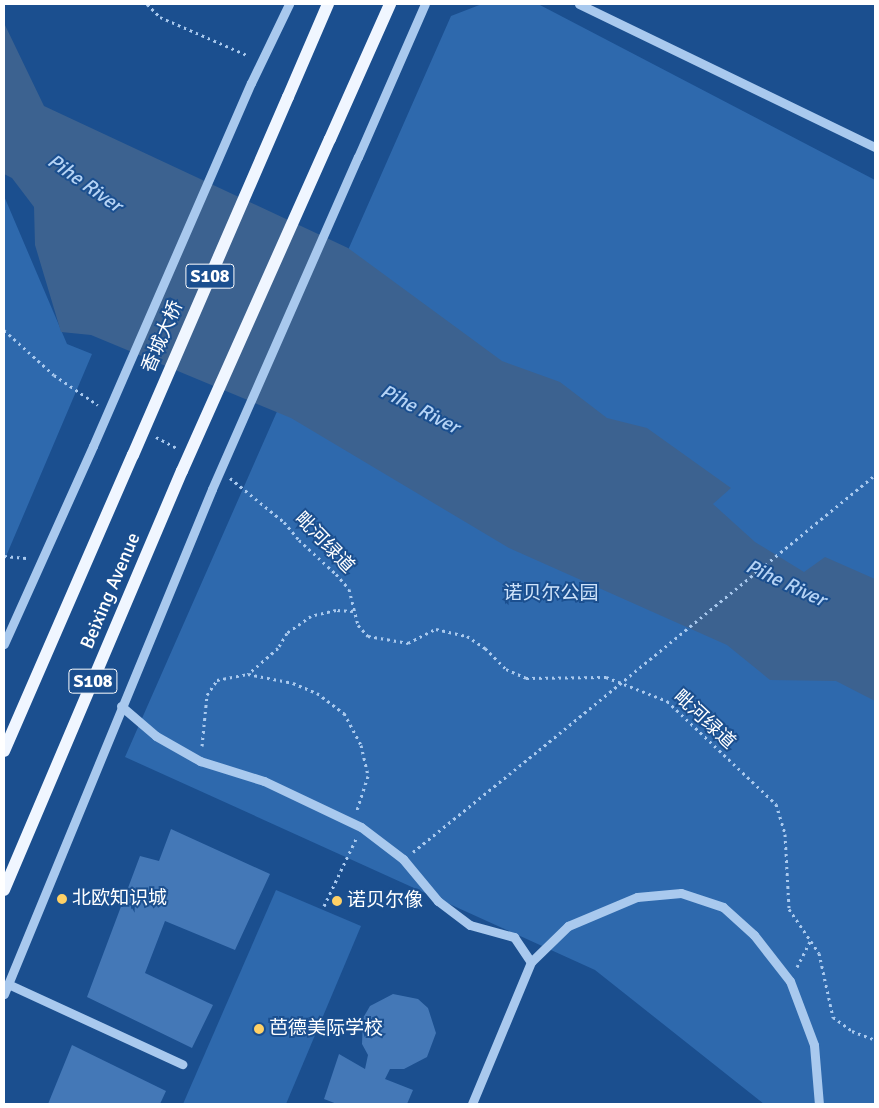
<!DOCTYPE html>
<html>
<head>
<meta charset="utf-8">
<style>
	body { margin:0 }
	#map { position:relative; width:879px; height:1108px; overflow:hidden; background:#1b4f8f; font-family:Signika,"Noto Sans SC",sans-serif }
	div>[style] { position:absolute }
	.green>* { inset:0; background:#2e69ad }
	.water>* { inset:0; background:#3c6290 }
	.building>* { inset:0; background:#4478b7 }
	.path>* { height:3px; margin-top:-1.5px; transform-origin:0; background:repeating-linear-gradient(90deg,#a9c9ee 0 2.5px,transparent 0 6.5px) }
	.minor>* { height:9px; margin:-4.5px; padding:0 4.5px; transform-origin:4.5px; border-radius:4.5px; background:#a9c9ee }
	.major>* { height:12px; margin:-6px; padding:0 6px; transform-origin:6px; border-radius:6px; background:#f0f6ff }
	.path-bridge>* { height:3px; margin-top:-1.5px; transform-origin:0; background:repeating-linear-gradient(90deg,#a9c9ee 0 2.5px,transparent 0 6.5px) }
	.minor-bridge>* { height:9px; margin:-4.5px; padding:0 4.5px; transform-origin:4.5px; border-radius:4.5px; background:#a9c9ee }
	.major-bridge>* { height:12px; margin:-6px; padding:0 6px; transform-origin:6px; border-radius:6px; background:#f0f6ff }
	.dots>* { width:14px; height:14px; translate:-50% -50%; box-sizing:border-box; border:2px solid #1b4f8f; border-radius:50% }
	span { translate:-50% -50%; white-space:nowrap; text-align:center; line-height:1.15; -webkit-text-stroke:4px #1b4f8f; paint-order:stroke }
	.shield-label span { padding:1px 4px; background:#1b4f8f; border:1px solid; border-radius:4px; -webkit-text-stroke-width:0 }
	.shield-label { font-size:18px; color:#fff; font-weight:700 }
	.street-label { font-size:19px; color:#fff }
	.park-label { font-size:19px; color:#cfe3fa }
	.poi-label { font-size:19px; color:#fff }
	.left { translate:0 -50%; text-align:left }
	.water-label { font-size:20px; color:#b5d3f5; font-style:italic }
	.frame { position:absolute; inset:0; border:5px solid #fff; pointer-events:none }
</style>
</head>
<body>
<div id="map">
	<div class="green">
		<div style="clip-path:polygon(482px 4px,538px 4px,875px 180px,875px 1104px,764px 1104px,595px 970px,125px 757px,451px 16px)"></div>
		<div style="clip-path:polygon(4px 196px,67px 344px,92px 354px,4px 561px)"></div>
		<div style="clip-path:polygon(276px 890px,361px 926px,286px 1104px,183px 1104px)"></div>
	</div>
	<div class="water">
		<div style="clip-path:polygon(4px 23px,44px 106px,348px 248px,502px 361px,560px 382px,607px 418px,647px 428px,731px 488px,713px 504px,755px 542px,804px 572px,825px 557px,875px 579px,875px 701px,836px 681px,770px 680px,727px 645px,509px 548px,291px 418px,91px 335px,61px 332px,35px 245px,34px 207px,12px 178px,4px 174px)"></div>
	</div>
	<div class="building">
		<div style="clip-path:polygon(171px 829px,270px 874px,235px 950px,165px 921px,145px 973px,213px 1005px,192px 1048px,87px 997px,140px 856px,159px 861px)"></div>
		<div style="clip-path:polygon(393px 994px,418px 999px,428px 1008px,436px 1033px,427px 1057px,404px 1069px,390px 1069px,385px 1079px,413px 1090px,407px 1104px,337px 1104px,324px 1099px,339px 1054px,365px 1069px,368px 1055px,362px 1044px,363px 1018px,370px 1006px)"></div>
		<div style="clip-path:polygon(72px 1045px,166px 1091px,160px 1104px,48px 1104px)"></div>
	</div>
	<div class="path">
		<div style="left:147px;top:4px;width:18px;rotate:45deg"></div>
		<div style="left:160px;top:17px;width:97px;rotate:23.7deg"></div>
		<div style="left:4px;top:330px;width:67px;rotate:42deg"></div>
		<div style="left:54px;top:375px;width:53px;rotate:34.3deg"></div>
		<div style="left:156px;top:437px;width:24px;rotate:28deg"></div>
		<div style="left:230px;top:478px;width:70px;rotate:39.2deg"></div>
		<div style="left:284px;top:522px;width:23px;rotate:50deg"></div>
		<div style="left:299px;top:540px;width:50px;rotate:42.6deg"></div>
		<div style="left:336px;top:574px;width:20px;rotate:49deg"></div>
		<div style="left:349px;top:589px;width:37px;rotate:76deg"></div>
		<div style="left:358px;top:625px;width:15px;rotate:48deg"></div>
		<div style="left:368px;top:636px;width:41px;rotate:9.9deg"></div>
		<div style="left:408px;top:643px;width:31px;rotate:-27deg"></div>
		<div style="left:436px;top:629px;width:32px;rotate:13deg"></div>
		<div style="left:467px;top:636px;width:22px;rotate:34deg"></div>
		<div style="left:485px;top:648px;width:30px;rotate:45deg"></div>
		<div style="left:506px;top:669px;width:22px;rotate:24deg"></div>
		<div style="left:526px;top:678px;width:80px;rotate:-0.7deg"></div>
		<div style="left:606px;top:677px;width:66px;rotate:21.5deg"></div>
		<div style="left:667px;top:701px;width:150px;rotate:43.4deg"></div>
		<div style="left:776px;top:804px;width:31px;rotate:73deg"></div>
		<div style="left:785px;top:834px;width:75px;rotate:86.9deg"></div>
		<div style="left:789px;top:909px;width:53px;rotate:55.7deg"></div>
		<div style="left:819px;top:953px;width:66px;rotate:77.7deg"></div>
		<div style="left:833px;top:1017px;width:24px;rotate:36deg"></div>
		<div style="left:852px;top:1031px;width:25px;rotate:21deg"></div>
		<div style="left:4px;top:556px;width:25px;rotate:5deg"></div>
		<div style="left:353px;top:611px;width:17px;rotate:-177deg"></div>
		<div style="left:336px;top:610px;width:26px;rotate:167deg"></div>
		<div style="left:311px;top:616px;width:29px;rotate:145deg"></div>
		<div style="left:287px;top:633px;width:17px;rotate:121deg"></div>
		<div style="left:278px;top:648px;width:40px;rotate:139deg"></div>
		<div style="left:248px;top:674px;width:46px;rotate:11.3deg"></div>
		<div style="left:293px;top:683px;width:26px;rotate:23deg"></div>
		<div style="left:317px;top:693px;width:34px;rotate:37deg"></div>
		<div style="left:344px;top:713px;width:36px;rotate:62deg"></div>
		<div style="left:361px;top:745px;width:32px;rotate:77deg"></div>
		<div style="left:368px;top:776px;width:36px;rotate:108deg"></div>
		<div style="left:202px;top:746px;width:51px;rotate:-84.4deg"></div>
		<div style="left:207px;top:695px;width:18px;rotate:-56deg"></div>
		<div style="left:217px;top:680px;width:32px;rotate:-11deg"></div>
		<div style="left:413px;top:852px;width:162px;rotate:-39deg"></div>
		<div style="left:324px;top:906px;width:74px;rotate:-64.5deg"></div>
		<div style="left:797px;top:967px;width:29px;rotate:-63deg"></div>
	</div>
	<div class="minor">
		<div style="left:579px;top:4px;width:329px;rotate:25.8deg"></div>
		<div style="left:251px;top:83px;width:88px;rotate:-64.3deg"></div>
		<div style="left:358px;top:157px;width:167px;rotate:-66.4deg"></div>
		<div style="left:4px;top:644px;width:217px;rotate:-65.8deg"></div>
		<div style="left:121px;top:706px;width:46px;rotate:40.6deg"></div>
		<div style="left:156px;top:736px;width:51px;rotate:29.6deg"></div>
		<div style="left:200px;top:761px;width:67px;rotate:17.4deg"></div>
		<div style="left:264px;top:781px;width:107px;rotate:25.4deg"></div>
		<div style="left:361px;top:827px;width:53px;rotate:37.3deg"></div>
		<div style="left:403px;top:859px;width:55px;rotate:50.2deg"></div>
		<div style="left:438px;top:901px;width:40px;rotate:37deg"></div>
		<div style="left:470px;top:925px;width:46px;rotate:15.3deg"></div>
		<div style="left:514px;top:937px;width:30px;rotate:56deg"></div>
		<div style="left:531px;top:962px;width:154px;rotate:112.6deg"></div>
		<div style="left:531px;top:962px;width:52px;rotate:-44.2deg"></div>
		<div style="left:568px;top:926px;width:75px;rotate:-22.8deg"></div>
		<div style="left:637px;top:897px;width:44px;rotate:-5.2deg"></div>
		<div style="left:681px;top:893px;width:44px;rotate:18.4deg"></div>
		<div style="left:723px;top:907px;width:42px;rotate:42.1deg"></div>
		<div style="left:754px;top:935px;width:58px;rotate:52deg"></div>
		<div style="left:790px;top:981px;width:68px;rotate:69.4deg"></div>
		<div style="left:814px;top:1045px;width:59px;rotate:85.2deg"></div>
		<div style="left:8px;top:984px;width:192px;rotate:24.7deg"></div>
		<div style="left:4px;top:994px;width:546px;rotate:-67.61deg"></div>
	</div>
	<div class="major">
		<div style="left:288px;top:97px;width:101px;rotate:-66.7deg"></div>
		<div style="left:330px;top:139px;width:148px;rotate:-66deg"></div>
		<div style="left:4px;top:751px;width:323px;rotate:-66.5deg"></div>
		<div style="left:4px;top:890px;width:455px;rotate:-67deg"></div>
	</div>
	<div class="path-bridge">
		<div style="left:539px;top:750px;width:434px;rotate:-39.3deg"></div>
	</div>
	<div class="minor-bridge">
		<div style="left:93px;top:446px;width:396px;rotate:-66.5deg"></div>
		<div style="left:212px;top:489px;width:363px;rotate:-66.3deg"></div>
	</div>
	<div class="major-bridge">
		<div style="left:133px;top:455px;width:390px;rotate:-66.6deg"></div>
		<div style="left:182px;top:471px;width:363px;rotate:-66deg"></div>
	</div>
	<div class="dots">
		<div style="left:62px;top:899px;background:#ffd166"></div>
		<div style="left:337px;top:901px;background:#ffd166"></div>
		<div style="left:259px;top:1029px;background:#ffd166"></div>
	</div>
	<div class="shield-label">
		<span style="left:210px;top:276px">S108</span>
		<span style="left:93px;top:681px">S108</span>
	</div>
	<div class="street-label">
		<span style="left:163px;top:337px;rotate:-67deg">香城大桥</span>
		<span style="left:324px;top:543px;rotate:46deg">毗河绿道</span>
		<span style="left:111px;top:591px;rotate:-67deg">Beixing Avenue</span>
		<span style="left:704px;top:720px;rotate:43deg">毗河绿道</span>
	</div>
	<div class="park-label">
		<span style="left:551px;top:594px">诺贝尔公园</span>
	</div>
	<div class="poi-label">
		<span class="left" style="left:72px;top:899px">北欧知识城</span>
		<span class="left" style="left:347px;top:901px">诺贝尔像</span>
		<span class="left" style="left:269px;top:1029px">芭德美际学校</span>
	</div>
	<div class="water-label">
		<span style="left:85px;top:183px;rotate:35deg">Pihe River</span>
		<span style="left:420px;top:409px;rotate:27deg">Pihe River</span>
		<span style="left:786px;top:583px;rotate:25deg">Pihe River</span>
	</div>
	<div class="frame"></div>
</div>
</body>
</html>
